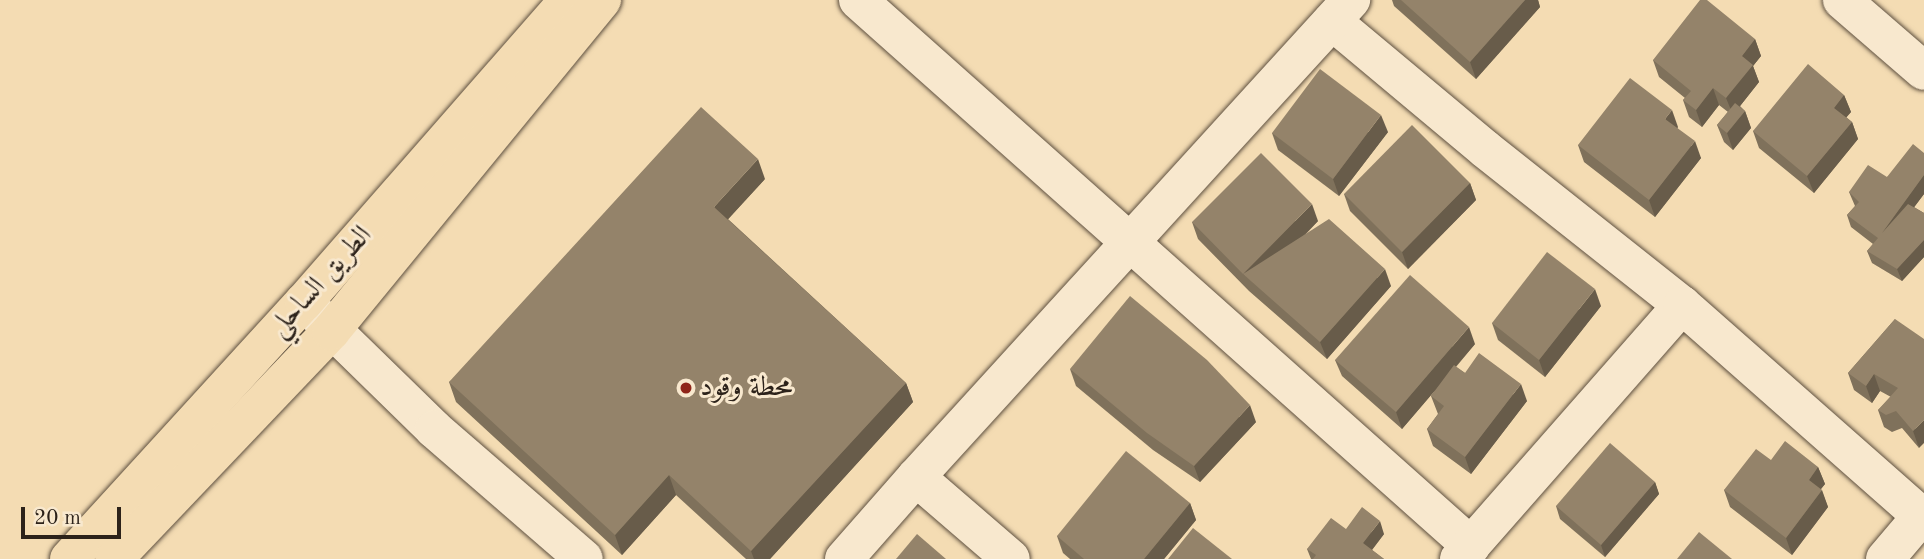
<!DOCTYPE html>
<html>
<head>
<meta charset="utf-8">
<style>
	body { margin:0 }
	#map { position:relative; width:1924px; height:559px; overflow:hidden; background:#f4dcb3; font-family:"Old Standard TT",Amiri,serif }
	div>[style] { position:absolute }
	.roads { filter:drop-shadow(0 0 2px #5e5040) drop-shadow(0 0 2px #5e5040) }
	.minor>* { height:38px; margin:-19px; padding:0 19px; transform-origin:19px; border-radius:19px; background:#f8e8ce }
	.highway>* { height:38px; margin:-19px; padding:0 19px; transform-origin:19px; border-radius:19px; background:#f4dcb3 }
	.wall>* { inset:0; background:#7f715b }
	.shaded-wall>* { inset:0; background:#685c4a }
	.building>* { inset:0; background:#94836a }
	.dots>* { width:19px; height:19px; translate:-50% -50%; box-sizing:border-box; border:4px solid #f8e8ce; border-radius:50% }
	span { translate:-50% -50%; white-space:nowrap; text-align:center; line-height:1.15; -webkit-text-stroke:6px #f8e8ce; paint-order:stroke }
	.street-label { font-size:28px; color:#2c221a }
	.poi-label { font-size:28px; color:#2c221a }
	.left { translate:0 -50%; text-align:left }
	.scale { position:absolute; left:21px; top:507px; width:100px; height:32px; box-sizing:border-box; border:4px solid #2c221a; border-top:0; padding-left:9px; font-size:21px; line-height:24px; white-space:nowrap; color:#2c221a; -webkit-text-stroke:5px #f8e8ce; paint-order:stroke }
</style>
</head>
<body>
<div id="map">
	<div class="roads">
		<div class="minor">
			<div style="left:858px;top:0;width:821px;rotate:41.69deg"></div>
			<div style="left:1842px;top:0;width:108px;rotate:40.9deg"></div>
			<div style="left:1332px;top:21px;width:199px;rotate:39.9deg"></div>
			<div style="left:1485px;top:149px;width:251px;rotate:38.4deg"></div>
			<div style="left:304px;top:302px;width:182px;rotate:44.3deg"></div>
			<div style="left:434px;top:429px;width:198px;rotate:40.9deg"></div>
			<div style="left:916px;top:477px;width:646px;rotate:-47.64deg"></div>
			<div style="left:844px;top:559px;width:109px;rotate:-48.7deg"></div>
			<div style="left:916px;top:477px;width:125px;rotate:40.8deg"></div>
			<div style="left:1459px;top:559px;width:338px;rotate:-48.7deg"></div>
			<div style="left:1682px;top:305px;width:322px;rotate:41.4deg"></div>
			<div style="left:1885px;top:559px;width:60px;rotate:-49.7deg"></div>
		</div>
		<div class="highway">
			<div style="left:69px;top:559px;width:348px;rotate:-47.6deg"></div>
			<div style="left:304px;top:302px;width:401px;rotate:-48.8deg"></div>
			<div style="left:114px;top:559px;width:315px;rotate:-46.4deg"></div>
			<div style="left:331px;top:331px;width:428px;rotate:-50.7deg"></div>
		</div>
	</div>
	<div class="wall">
		<div style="clip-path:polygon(1392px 0,1538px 0,1540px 7px,1476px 79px,1394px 6px)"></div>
		<div style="clip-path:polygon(1755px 39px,1761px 56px,1753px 66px,1759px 82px,1740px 106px,1745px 111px,1751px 128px,1733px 150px,1724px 142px,1717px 125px,1728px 112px,1719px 105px,1702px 127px,1689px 117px,1683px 100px,1685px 98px,1659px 77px,1653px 60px)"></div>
		<div style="clip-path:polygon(1844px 95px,1851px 112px,1846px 117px,1852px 122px,1858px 139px,1814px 193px,1759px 148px,1753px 131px)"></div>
		<div style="clip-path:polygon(1678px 127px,1677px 128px,1701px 158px,1655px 217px,1584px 162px,1578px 145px)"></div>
		<div style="clip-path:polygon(1388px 132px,1339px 196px,1278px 150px,1272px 133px)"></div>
		<div style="clip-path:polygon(1924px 153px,1924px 194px,1914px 207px,1924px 213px,1924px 257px,1902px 281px,1872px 263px,1867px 251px,1873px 244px,1851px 227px,1847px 215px,1855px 206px,1849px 192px,1887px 177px)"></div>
		<div style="clip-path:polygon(765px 179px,728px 219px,906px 383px,913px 402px,770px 559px,746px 559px,676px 495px,622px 555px,456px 402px,449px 382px)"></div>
		<div style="clip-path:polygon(1470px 183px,1476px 200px,1408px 269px,1350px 211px,1344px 194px)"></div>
		<div style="clip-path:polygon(1318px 221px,1306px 234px,1391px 286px,1327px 359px,1249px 291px,1198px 239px,1192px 222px)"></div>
		<div style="clip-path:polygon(1601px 306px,1545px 377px,1498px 340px,1492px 323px)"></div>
		<div style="clip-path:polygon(1895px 319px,1919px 448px,1902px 428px,1892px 432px,1884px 427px,1878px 410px,1891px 397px,1880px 391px,1872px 403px,1854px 390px,1848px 373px)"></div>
		<div style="clip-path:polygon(1475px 344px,1456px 367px,1465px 373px,1527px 401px,1471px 474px,1433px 446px,1427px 429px,1438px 414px,1431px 396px,1436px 389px,1402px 429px,1342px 376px,1335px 360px)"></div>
		<div style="clip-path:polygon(1070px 369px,1256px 422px,1200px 482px,1153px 450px,1076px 386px)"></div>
		<div style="clip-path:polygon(1771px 460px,1818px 467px,1825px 484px,1821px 489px,1828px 507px,1792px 555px,1730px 507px,1724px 490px)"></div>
		<div style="clip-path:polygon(1655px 482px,1659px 494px,1605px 557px,1560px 519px,1556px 506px)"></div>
		<div style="clip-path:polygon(1190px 503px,1196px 520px,1164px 559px,1070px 559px,1063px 553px,1057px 536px)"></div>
		<div style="clip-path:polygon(1346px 529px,1384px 534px,1372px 550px,1384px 559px,1311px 559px,1307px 549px)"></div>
	</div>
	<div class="shaded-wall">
		<div style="clip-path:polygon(1525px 0,1538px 0,1540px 7px,1476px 79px,1470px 62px)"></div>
		<div style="clip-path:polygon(1755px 39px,1761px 56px,1753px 66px,1759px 82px,1733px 115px,1726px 98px,1742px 56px)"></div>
		<div style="clip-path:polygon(1713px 88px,1719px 105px,1702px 127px,1696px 110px)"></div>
		<div style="clip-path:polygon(1844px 95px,1851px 112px,1840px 125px,1834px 108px)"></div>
		<div style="clip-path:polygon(1672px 110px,1678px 127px,1672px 136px,1665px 119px)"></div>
		<div style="clip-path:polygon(1745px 111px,1751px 128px,1733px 150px,1727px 133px)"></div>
		<div style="clip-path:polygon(1381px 115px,1388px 132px,1339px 196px,1333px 179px)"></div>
		<div style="clip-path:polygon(1852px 122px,1858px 139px,1814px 193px,1807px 176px)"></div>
		<div style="clip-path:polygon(1695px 141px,1701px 158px,1655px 217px,1649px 200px)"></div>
		<div style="clip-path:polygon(758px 159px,765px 179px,721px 227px,714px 207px)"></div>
		<div style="clip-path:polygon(1924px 175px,1924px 194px,1886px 245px,1882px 233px)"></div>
		<div style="clip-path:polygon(1470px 183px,1476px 200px,1408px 269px,1402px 252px)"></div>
		<div style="clip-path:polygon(1312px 204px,1318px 221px,1256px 284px,1243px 274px)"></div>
		<div style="clip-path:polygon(1924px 240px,1924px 257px,1902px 281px,1897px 269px)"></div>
		<div style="clip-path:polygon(1385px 269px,1391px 286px,1327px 359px,1320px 342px)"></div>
		<div style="clip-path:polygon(1595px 289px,1601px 306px,1545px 377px,1539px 360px)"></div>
		<div style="clip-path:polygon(1469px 327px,1475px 344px,1402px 429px,1396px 412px)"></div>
		<div style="clip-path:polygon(1874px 374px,1880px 391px,1872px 403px,1866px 386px)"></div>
		<div style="clip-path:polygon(906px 383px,913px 402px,770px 559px,754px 559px,751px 551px)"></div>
		<div style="clip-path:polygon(1521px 384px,1527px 401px,1471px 474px,1465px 457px)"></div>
		<div style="clip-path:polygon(1250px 405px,1256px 422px,1200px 482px,1194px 466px)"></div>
		<div style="clip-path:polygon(1924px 420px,1924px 443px,1919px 448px,1913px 431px)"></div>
		<div style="clip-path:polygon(1818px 467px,1825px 484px,1815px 496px,1809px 480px)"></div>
		<div style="clip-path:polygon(669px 475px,676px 495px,622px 555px,615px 535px)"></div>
		<div style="clip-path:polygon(1655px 482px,1659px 494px,1605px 557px,1601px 545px)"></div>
		<div style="clip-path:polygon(1822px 490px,1828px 507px,1792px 555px,1786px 538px)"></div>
		<div style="clip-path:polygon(1190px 503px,1196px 520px,1164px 559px,1144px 559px)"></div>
		<div style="clip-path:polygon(1380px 521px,1384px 534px,1368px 555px,1363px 543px)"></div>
	</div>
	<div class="building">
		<div style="clip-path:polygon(1401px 0,1525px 0,1470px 62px)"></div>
		<div style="clip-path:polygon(1700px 0,1707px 0,1755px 39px,1742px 56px,1753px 65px,1726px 98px,1713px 88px,1696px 110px,1683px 100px,1691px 91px,1653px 60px)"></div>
		<div style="clip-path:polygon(1808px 64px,1844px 95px,1834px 108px,1852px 122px,1807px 176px,1753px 131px)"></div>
		<div style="clip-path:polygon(1320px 69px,1381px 115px,1333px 179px,1272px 133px)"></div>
		<div style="clip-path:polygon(1630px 78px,1672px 110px,1665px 119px,1695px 141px,1649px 200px,1578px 145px)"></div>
		<div style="clip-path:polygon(1735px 103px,1745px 111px,1727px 133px,1717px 125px)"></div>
		<div style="clip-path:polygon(701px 107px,758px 159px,714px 207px,906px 383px,751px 551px,669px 475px,615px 535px,449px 382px)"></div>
		<div style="clip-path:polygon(1412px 125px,1470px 183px,1402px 252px,1344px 194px)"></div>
		<div style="clip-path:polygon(1913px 144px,1924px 153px,1924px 175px,1882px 233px,1908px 204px,1924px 213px,1924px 240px,1897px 269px,1867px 251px,1878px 238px,1847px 215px,1859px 202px,1849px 192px,1868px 165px,1887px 177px)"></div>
		<div style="clip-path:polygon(1261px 153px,1312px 204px,1243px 274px,1329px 219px,1385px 269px,1320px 342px,1243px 274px,1192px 222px)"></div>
		<div style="clip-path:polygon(1547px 252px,1595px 289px,1539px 360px,1492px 323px)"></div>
		<div style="clip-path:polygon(1410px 275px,1469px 327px,1396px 412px,1335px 360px)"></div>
		<div style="clip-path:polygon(1130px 296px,1207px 360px,1250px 405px,1194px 466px,1147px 433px,1070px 369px)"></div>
		<div style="clip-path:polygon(1895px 319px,1924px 339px,1924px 420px,1913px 431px,1896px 411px,1886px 415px,1878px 410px,1898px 388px,1874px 374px,1866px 386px,1848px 373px)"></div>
		<div style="clip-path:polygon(1479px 353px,1521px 384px,1465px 457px,1427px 429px,1444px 406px,1431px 396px,1454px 365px,1465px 373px)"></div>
		<div style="clip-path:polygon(1785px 441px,1818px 467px,1809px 480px,1822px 490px,1786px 538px,1724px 490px,1756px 449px,1771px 460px)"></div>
		<div style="clip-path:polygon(1610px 443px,1655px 482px,1601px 545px,1556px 506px)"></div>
		<div style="clip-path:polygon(1126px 451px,1190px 503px,1144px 559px,1084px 559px,1057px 536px)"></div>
		<div style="clip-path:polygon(1362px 507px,1380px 521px,1363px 543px,1384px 559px,1313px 559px,1316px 555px,1307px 549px,1331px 518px,1346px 529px)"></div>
		<div style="clip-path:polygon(1193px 528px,1232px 559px,1168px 559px)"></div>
		<div style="clip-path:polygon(1699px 532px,1732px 559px,1677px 559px)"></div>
		<div style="clip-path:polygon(917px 534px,946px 559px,896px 559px)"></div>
	</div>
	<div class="dots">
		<div style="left:686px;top:388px;background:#8f2418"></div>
	</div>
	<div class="street-label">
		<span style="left:321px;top:282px;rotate:-48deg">الطريق الساحلي</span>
	</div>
	<div class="poi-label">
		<span class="left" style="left:700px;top:388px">محطة وقود</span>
	</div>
	<div class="scale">20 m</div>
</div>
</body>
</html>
